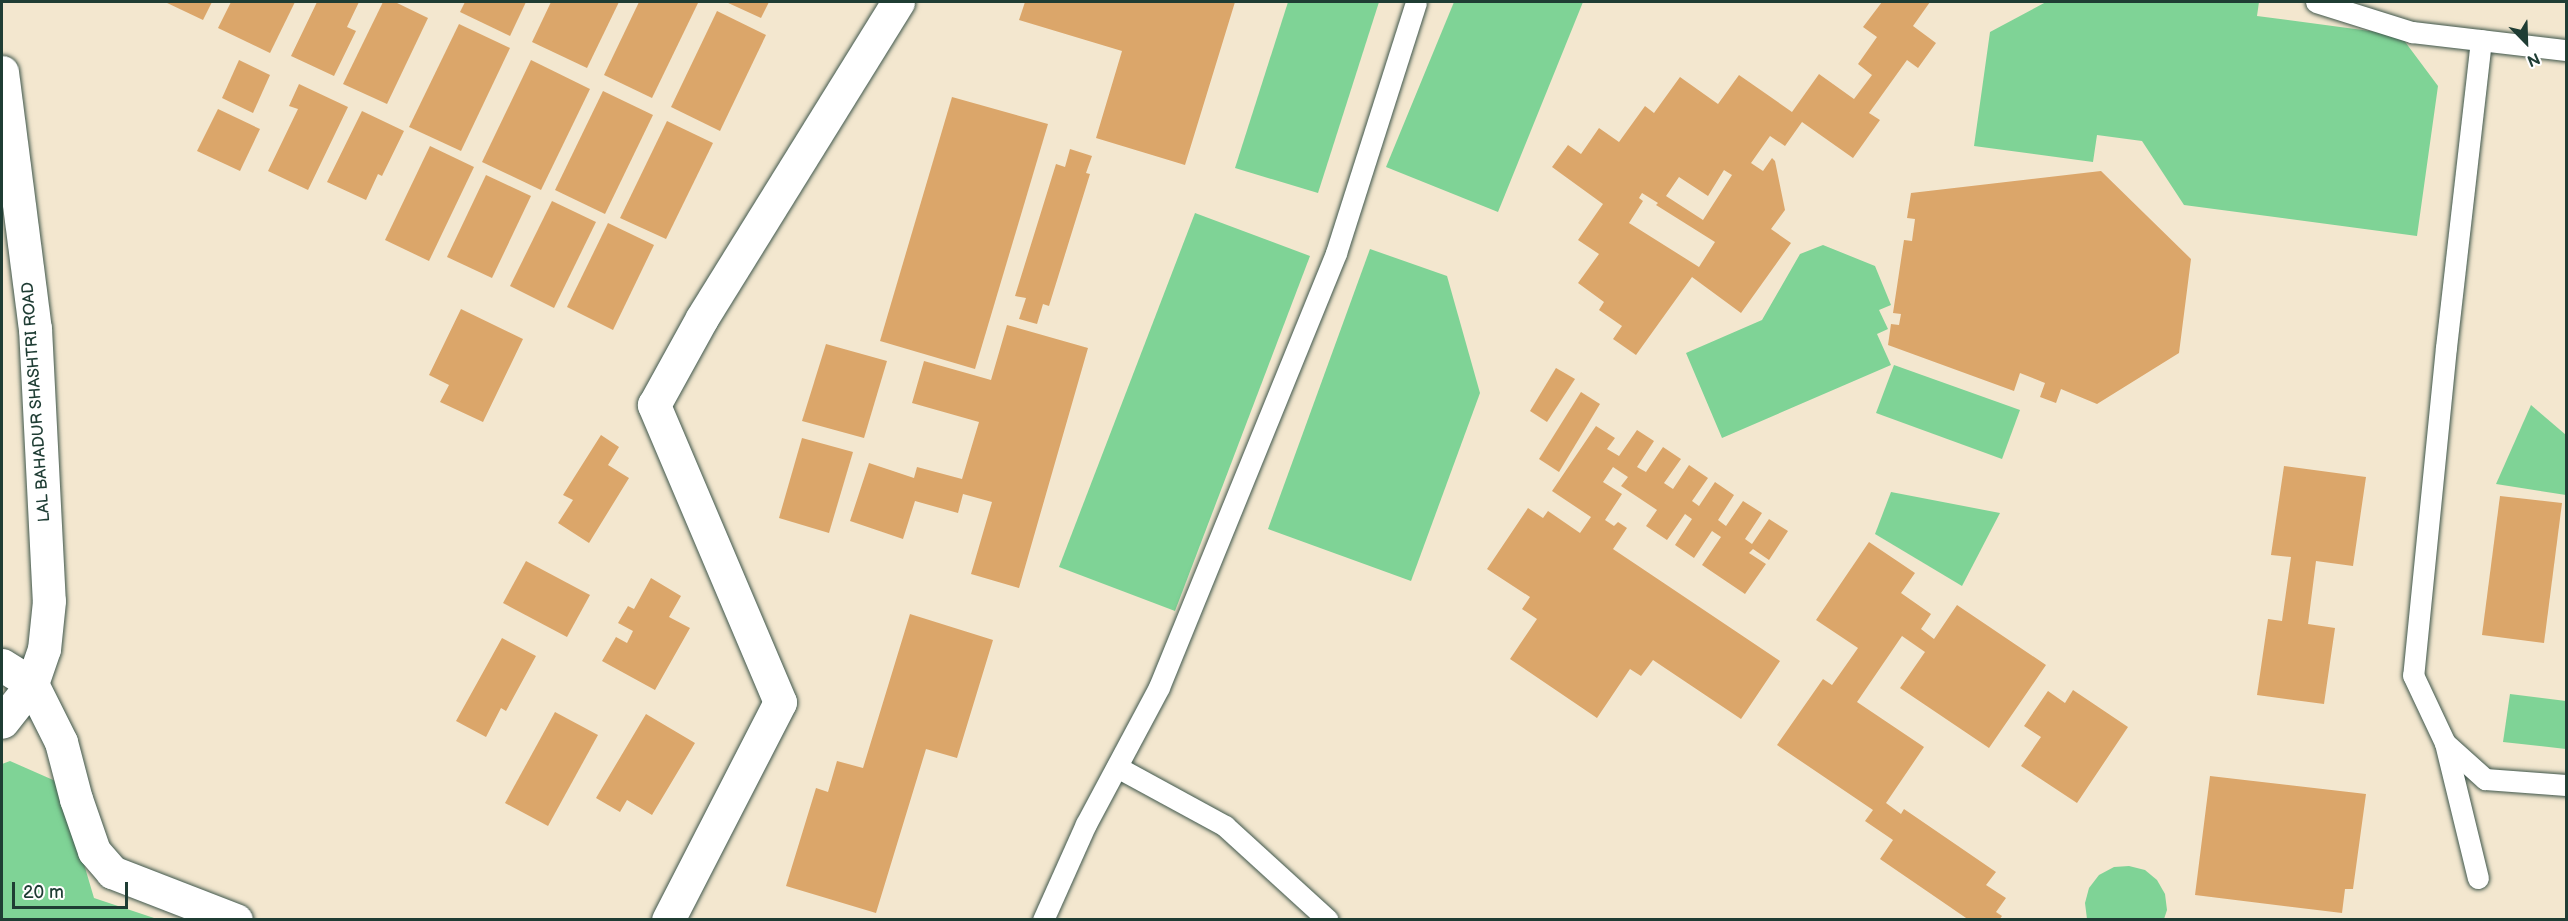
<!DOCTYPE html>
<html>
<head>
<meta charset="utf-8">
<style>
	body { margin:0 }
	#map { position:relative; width:2568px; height:921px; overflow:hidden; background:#f3e7cf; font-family:"Balsamiq Sans",sans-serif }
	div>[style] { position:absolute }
	.green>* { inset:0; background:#7fd396 }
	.building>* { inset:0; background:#dba66a }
	.roads { filter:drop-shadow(0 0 2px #3f564b) drop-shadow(0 0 2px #3f564b) }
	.lane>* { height:21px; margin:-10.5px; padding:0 10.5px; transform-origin:10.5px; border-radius:10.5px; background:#fff }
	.street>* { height:33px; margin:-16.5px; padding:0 16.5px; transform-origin:16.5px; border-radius:16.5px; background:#fff }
	.secondary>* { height:33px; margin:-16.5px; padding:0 16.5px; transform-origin:16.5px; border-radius:16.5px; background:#fff }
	span { translate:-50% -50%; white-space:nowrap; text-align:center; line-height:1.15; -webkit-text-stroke:4.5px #fff; paint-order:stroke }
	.street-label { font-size:16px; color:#1f3d34 }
	.frame { position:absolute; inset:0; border:3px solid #1f3d34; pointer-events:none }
	.north { position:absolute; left:2496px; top:12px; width:60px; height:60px; -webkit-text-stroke:4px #fff; paint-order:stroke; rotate:157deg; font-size:16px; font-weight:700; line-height:24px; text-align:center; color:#1f3d34 }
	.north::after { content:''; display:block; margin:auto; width:21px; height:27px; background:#1f3d34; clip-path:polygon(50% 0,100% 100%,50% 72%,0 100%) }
	.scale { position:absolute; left:12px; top:882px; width:116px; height:27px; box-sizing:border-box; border:3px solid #1f3d34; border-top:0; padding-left:8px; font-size:18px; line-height:21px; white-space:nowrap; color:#1f3d34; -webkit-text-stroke:4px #fff; paint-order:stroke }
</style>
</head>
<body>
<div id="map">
	<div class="green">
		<div style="clip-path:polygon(1288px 2px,1379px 2px,1318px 193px,1235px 168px)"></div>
		<div style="clip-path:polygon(1454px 2px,1583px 2px,1498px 212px,1386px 167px)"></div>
		<div style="clip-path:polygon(2046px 2px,2259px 2px,2257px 16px,2400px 35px,2438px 86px,2417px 236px,2184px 205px,2142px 141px,2097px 135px,2093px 162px,1974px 146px,1990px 32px)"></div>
		<div style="clip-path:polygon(1195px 213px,1310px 256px,1175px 611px,1059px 567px)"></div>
		<div style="clip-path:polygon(1823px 245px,1875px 266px,1891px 305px,1879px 310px,1888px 329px,1877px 334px,1891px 365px,1722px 438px,1686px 353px,1762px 320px,1800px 254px)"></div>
		<div style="clip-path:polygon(1370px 249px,1447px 276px,1480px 393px,1411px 581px,1268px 529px)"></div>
		<div style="clip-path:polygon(1894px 365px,2020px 410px,2002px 459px,1876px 413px)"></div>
		<div style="clip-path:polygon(2531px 405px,2566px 435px,2566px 495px,2496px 484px)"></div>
		<div style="clip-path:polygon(1891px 492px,2000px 513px,1962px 586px,1875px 534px)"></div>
		<div style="clip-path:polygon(2510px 694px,2566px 701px,2566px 749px,2503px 742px)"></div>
		<div style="clip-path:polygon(10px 761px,60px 783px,94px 898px,157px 919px,2px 920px,2px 764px)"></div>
		<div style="clip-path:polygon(2129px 866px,2145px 870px,2157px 880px,2165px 894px,2167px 910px,2164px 919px,2087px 919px,2085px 903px,2089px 888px,2099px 875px,2114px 867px)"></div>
	</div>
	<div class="building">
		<div style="clip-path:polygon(165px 2px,212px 2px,203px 20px)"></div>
		<div style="clip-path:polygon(231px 2px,295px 2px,270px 53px,218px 28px)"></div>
		<div style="clip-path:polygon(317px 2px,359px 2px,347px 27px,356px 31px,334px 76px,291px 56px)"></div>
		<div style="clip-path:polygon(383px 2px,395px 2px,428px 18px,387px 104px,343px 84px)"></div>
		<div style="clip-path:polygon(465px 2px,526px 2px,510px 36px,460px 12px)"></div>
		<div style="clip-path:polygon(551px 2px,619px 2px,587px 68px,532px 42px)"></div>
		<div style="clip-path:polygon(639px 2px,698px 3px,652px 98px,604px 75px)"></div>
		<div style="clip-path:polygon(726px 2px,769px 2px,761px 18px)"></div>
		<div style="clip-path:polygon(1025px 2px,1235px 2px,1185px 165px,1096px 138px,1122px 51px,1019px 20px)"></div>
		<div style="clip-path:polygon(evenodd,1882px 2px,1930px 2px,1913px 26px,1936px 43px,1918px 68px,1907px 60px,1869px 113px,1880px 120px,1853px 158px,1802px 122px,1785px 146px,1770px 136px,1751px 163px,1763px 171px,1772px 158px,1775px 161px,1785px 210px,1771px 229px,1791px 243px,1741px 313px,1692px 277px,1636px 355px,1613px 339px,1622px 326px,1599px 310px,1604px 302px,1578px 283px,1599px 254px,1578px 240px,1603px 204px,1552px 167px,1568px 145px,1581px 154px,1599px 128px,1619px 142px,1645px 106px,1654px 113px,1680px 77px,1718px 104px,1739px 75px,1792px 112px,1819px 74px,1854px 99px,1872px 75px,1858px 64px,1877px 37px,1863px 27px,1882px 2px,1724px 170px,1732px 175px,1703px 220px,1666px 196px,1679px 177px,1708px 196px,1724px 170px,1882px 2px,1642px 193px,1658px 203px,1656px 205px,1715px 242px,1699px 267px,1629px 223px,1643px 201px,1639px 198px,1642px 193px)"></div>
		<div style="clip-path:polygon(717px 11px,766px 35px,720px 131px,671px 107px)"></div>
		<div style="clip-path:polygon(459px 24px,510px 48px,461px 151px,409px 127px)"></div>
		<div style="clip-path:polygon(239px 60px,270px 75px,253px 113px,222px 98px)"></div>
		<div style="clip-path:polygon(531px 60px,590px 89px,541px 190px,482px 162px)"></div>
		<div style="clip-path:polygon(299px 84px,348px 107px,308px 190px,268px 171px,298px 109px,289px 106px)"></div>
		<div style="clip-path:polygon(603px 91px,653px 115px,605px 214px,555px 190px)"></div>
		<div style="clip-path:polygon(952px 97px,1048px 124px,975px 369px,880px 341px)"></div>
		<div style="clip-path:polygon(218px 109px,260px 129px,240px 171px,197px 151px)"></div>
		<div style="clip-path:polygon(362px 111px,404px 131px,382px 176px,378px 174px,366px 200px,327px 182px)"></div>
		<div style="clip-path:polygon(667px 121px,713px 143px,666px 239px,620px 218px)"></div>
		<div style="clip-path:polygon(430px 146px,474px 167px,429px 261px,385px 240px)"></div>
		<div style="clip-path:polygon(1070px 149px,1092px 156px,1086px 173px,1090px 174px,1049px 306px,1043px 304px,1037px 324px,1019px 319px,1026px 298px,1015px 296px,1056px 164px,1065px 167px)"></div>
		<div style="clip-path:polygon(2101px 171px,2191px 259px,2179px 353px,2097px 404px,2061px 389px,2056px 403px,2040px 397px,2045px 383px,2020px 373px,2014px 391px,1888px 345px,1891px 324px,1899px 325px,1901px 314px,1893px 313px,1904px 240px,1912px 241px,1915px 219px,1907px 218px,1911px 193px)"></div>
		<div style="clip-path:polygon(486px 175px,531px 196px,492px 278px,447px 257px)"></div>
		<div style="clip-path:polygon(552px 201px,596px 222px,554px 308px,510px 286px)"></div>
		<div style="clip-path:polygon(608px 223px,654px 245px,613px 330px,567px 307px)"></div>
		<div style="clip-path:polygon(461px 309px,523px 339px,483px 422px,440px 402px,449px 385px,429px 375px)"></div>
		<div style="clip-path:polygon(1007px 325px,1088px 348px,1019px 588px,971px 574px,992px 502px,963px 494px,958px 513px,915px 501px,903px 539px,850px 521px,869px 463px,914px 478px,917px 467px,962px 479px,979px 422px,912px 403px,924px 361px,991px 380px)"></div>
		<div style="clip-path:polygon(826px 344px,887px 361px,864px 438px,802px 421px)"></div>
		<div style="clip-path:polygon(1556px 368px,1575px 379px,1547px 422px,1530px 411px)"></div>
		<div style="clip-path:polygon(1581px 392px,1600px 404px,1559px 472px,1539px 459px)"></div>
		<div style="clip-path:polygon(1596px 426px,1615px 438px,1607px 449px,1619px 456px,1637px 430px,1654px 441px,1637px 467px,1646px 472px,1663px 447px,1681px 459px,1664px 483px,1673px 489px,1689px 465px,1708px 478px,1692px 501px,1699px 506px,1715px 482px,1734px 495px,1718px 520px,1726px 526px,1743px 501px,1762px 513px,1745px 539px,1752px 544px,1769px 519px,1788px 531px,1769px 560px,1753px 549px,1749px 553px,1766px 564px,1745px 594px,1702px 565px,1721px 537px,1712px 531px,1694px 558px,1675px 545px,1692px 519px,1685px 514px,1667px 540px,1646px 526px,1657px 510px,1621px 486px,1628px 477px,1613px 467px,1603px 482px,1622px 494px,1605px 520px,1614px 526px,1618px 522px,1627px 528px,1613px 549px,1780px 661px,1741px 719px,1653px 660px,1641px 676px,1630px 669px,1597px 718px,1510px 659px,1537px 619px,1522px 609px,1530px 597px,1487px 569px,1528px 508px,1543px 518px,1548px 511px,1580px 533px,1591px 517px,1552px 491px)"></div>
		<div style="clip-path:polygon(601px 435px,619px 447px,608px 465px,629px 478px,589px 543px,558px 523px,573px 500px,563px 495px)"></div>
		<div style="clip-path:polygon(802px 438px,853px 452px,829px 533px,779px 518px)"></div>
		<div style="clip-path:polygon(2284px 466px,2366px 477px,2353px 566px,2316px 561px,2308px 624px,2335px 628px,2324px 704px,2257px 695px,2268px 619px,2282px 621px,2291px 557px,2271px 555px)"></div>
		<div style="clip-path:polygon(2500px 496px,2562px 503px,2544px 643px,2482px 635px)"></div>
		<div style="clip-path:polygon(1869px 542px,1915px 573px,1901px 593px,1931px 614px,1921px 629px,1934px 639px,1957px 605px,2046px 665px,1989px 748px,1900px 688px,1925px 652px,1902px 636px,1857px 702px,1924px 747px,1886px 803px,1901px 814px,1904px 809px,1996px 872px,1986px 885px,2006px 898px,1996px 912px,2002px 916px,1999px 920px,1969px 920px,1880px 859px,1893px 840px,1865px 821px,1873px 810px,1777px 745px,1823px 679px,1832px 685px,1858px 648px,1816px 620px)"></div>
		<div style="clip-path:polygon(526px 561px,590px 595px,567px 637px,503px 603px)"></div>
		<div style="clip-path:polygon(651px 578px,681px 596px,669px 617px,690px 628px,655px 690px,602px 661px,616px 637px,627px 643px,633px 631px,618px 623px,628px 606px,634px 609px)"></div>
		<div style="clip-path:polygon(910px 614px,993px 640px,957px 758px,926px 749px,876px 913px,786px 886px,816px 788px,828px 792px,837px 761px,863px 768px)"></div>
		<div style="clip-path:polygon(502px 638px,536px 656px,506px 711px,501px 708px,486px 737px,456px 721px)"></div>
		<div style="clip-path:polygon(2073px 690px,2128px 727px,2077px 803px,2021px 766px,2041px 737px,2024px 726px,2048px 691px,2065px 703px)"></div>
		<div style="clip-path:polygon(555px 712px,598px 735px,548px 826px,505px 803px)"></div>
		<div style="clip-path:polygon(646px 714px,695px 743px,652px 815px,627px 800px,620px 812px,596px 798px)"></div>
		<div style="clip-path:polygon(2210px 776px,2366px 794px,2353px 889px,2345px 889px,2342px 913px,2195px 895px)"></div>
	</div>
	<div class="roads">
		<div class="lane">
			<div style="left:2316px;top:2px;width:101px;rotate:17.4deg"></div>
			<div style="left:2412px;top:32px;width:155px;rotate:6.7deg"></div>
			<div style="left:2481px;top:40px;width:309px;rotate:96.5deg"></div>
			<div style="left:2446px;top:347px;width:330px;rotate:95.7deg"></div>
			<div style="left:2413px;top:675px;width:75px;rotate:64.8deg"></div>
			<div style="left:2445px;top:743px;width:54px;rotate:42deg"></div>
			<div style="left:2485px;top:779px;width:81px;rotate:4.2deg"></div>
			<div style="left:2445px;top:743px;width:139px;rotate:76.3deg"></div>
			<div style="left:1117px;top:767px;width:123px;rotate:28.6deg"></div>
			<div style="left:1225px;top:826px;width:139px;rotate:42.4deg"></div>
			<div style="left:1043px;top:920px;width:105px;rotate:-65.9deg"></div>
			<div style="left:1086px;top:824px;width:155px;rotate:-61.9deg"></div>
			<div style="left:1159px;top:687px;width:469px;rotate:-67.8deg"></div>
			<div style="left:1336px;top:253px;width:263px;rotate:-72.3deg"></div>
		</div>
		<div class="street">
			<div style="left:2px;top:665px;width:36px;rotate:32deg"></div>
			<div style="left:32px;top:684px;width:65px;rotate:63.4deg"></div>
			<div style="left:61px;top:742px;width:59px;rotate:75.3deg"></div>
			<div style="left:76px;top:799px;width:55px;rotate:70.9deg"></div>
			<div style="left:94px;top:851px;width:28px;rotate:49deg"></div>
			<div style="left:112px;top:872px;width:133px;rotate:21.2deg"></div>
			<div style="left:668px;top:920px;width:245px;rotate:-62.8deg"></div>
			<div style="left:780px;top:702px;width:323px;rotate:-113deg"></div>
			<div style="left:654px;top:405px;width:99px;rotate:-61.1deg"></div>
			<div style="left:702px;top:318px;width:372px;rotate:-58.2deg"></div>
		</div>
		<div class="secondary">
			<div style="left:2px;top:72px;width:258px;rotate:82.7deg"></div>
			<div style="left:35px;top:328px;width:273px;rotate:87.1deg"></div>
			<div style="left:49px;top:601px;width:48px;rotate:95.9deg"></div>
			<div style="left:44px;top:649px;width:37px;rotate:109deg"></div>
			<div style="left:32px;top:684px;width:48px;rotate:128.3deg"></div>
		</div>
	</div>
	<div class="street-label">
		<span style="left:37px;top:402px;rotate:-94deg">LAL BAHADUR SHASHTRI ROAD</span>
	</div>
	<div class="frame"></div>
	<div class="north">N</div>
	<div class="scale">20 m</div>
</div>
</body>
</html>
